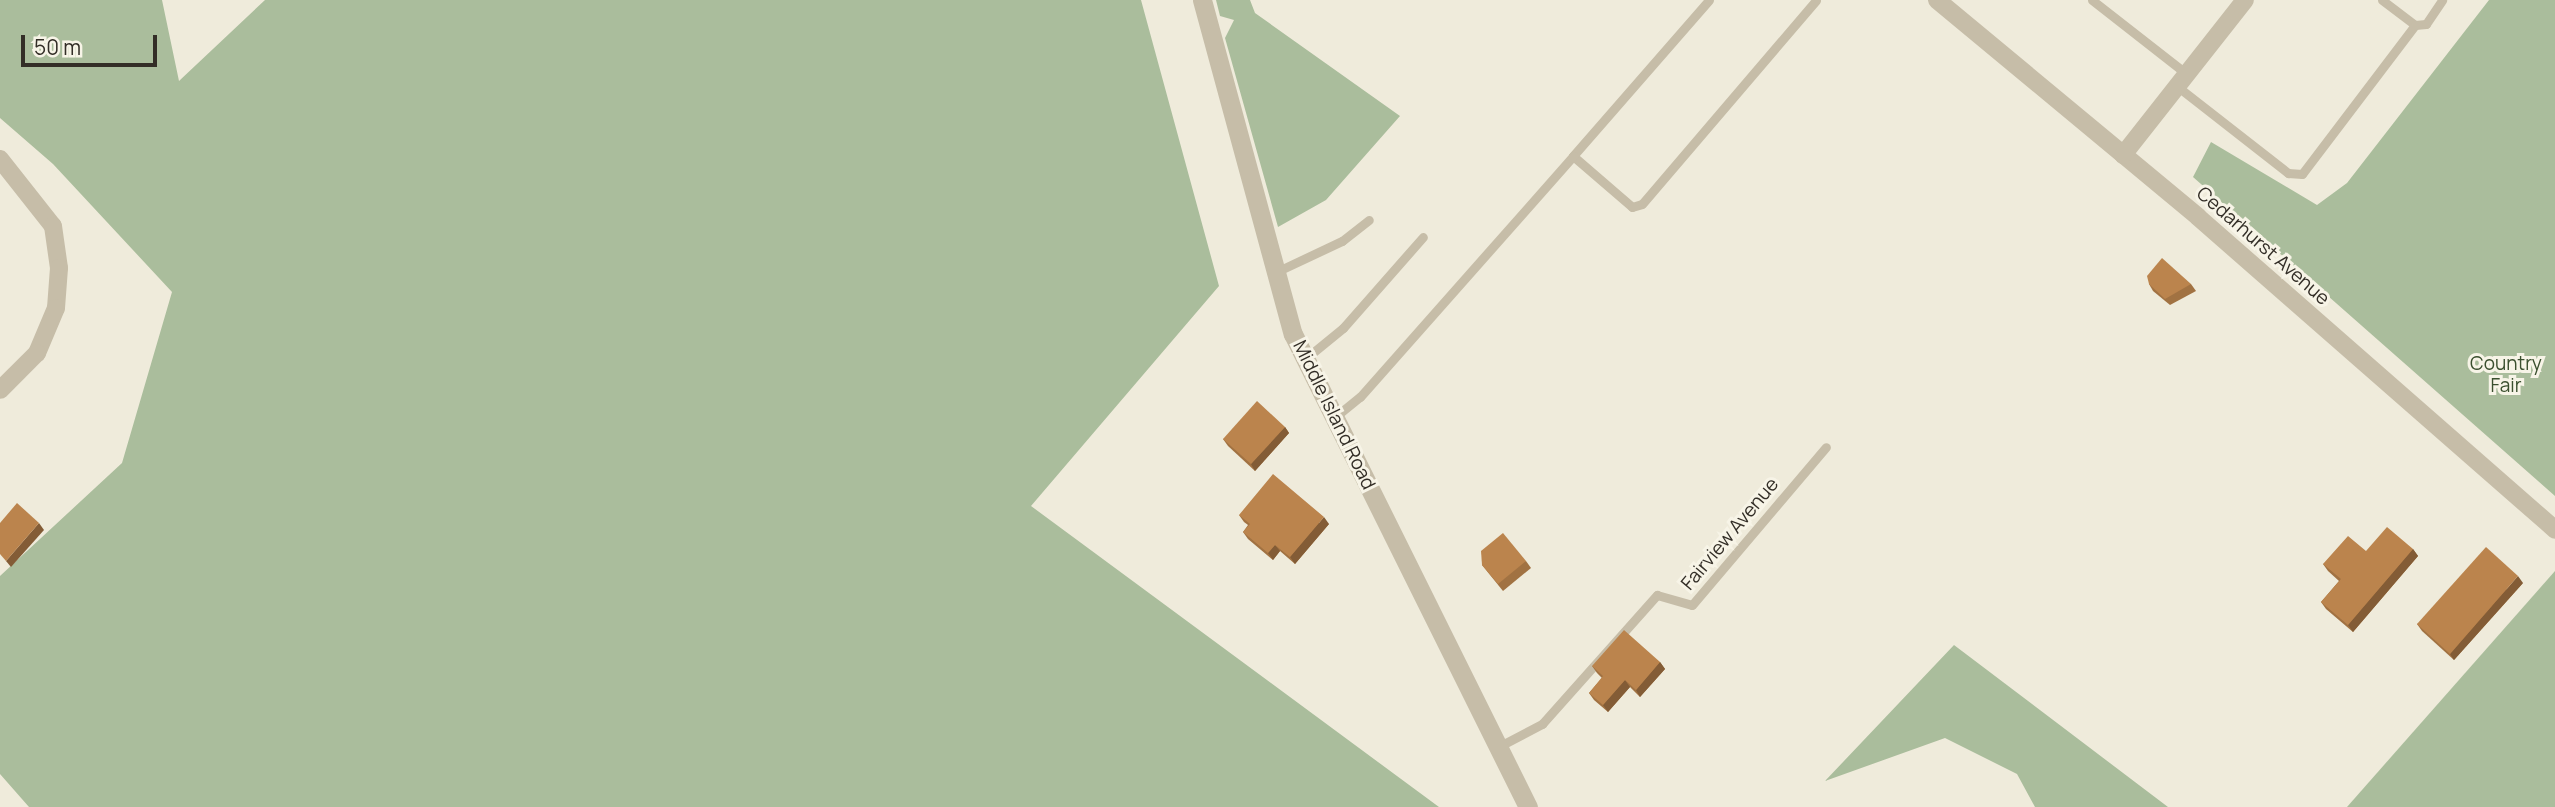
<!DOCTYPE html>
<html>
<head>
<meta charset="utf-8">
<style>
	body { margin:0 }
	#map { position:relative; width:2555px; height:807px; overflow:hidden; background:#efebdb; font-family:Manrope,sans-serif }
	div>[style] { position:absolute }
	.green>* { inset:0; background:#aabd9c }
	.service>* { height:9px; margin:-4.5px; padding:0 4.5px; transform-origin:4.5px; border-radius:4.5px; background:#c6bda8 }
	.minor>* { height:18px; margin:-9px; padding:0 9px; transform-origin:9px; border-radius:9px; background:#c6bda8 }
	.tertiary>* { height:19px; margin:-9.5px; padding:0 9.5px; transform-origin:9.5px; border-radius:9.5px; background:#c6bda8 }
	.wall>* { inset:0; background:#a17242 }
	.shaded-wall>* { inset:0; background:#835c36 }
	.building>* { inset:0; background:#bb844d }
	span { translate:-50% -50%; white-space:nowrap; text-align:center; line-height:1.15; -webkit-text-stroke:6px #f7f4e7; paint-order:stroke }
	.street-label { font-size:19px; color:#332e27 }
	.park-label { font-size:19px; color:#3a4f2e }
	.scale { position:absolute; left:21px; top:35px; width:136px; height:32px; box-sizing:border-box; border:4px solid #332e27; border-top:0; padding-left:9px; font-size:21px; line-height:24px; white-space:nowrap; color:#332e27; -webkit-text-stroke:5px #f7f4e7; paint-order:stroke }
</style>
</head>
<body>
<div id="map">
	<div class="green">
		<div style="clip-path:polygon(0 0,162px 0,179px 81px,265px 0,1141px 0,1219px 286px,1031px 506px,1439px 807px,29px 807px,0 774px,0 576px,122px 463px,172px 292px,53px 164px,0 118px)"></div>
		<div style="clip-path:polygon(1216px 0,1250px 0,1255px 13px,1400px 116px,1326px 200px,1278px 227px,1225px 38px,1234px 20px,1220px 16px)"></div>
		<div style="clip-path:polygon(2489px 0,2555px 0,2555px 496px,2193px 177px,2211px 142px,2317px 205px,2347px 183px)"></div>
		<div style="clip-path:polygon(2555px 571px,2555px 807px,2347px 807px)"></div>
		<div style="clip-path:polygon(1954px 645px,2168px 807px,2035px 807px,2017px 774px,1945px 738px,1825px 781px)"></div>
	</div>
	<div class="service">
		<div style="left:1709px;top:0;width:207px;rotate:131.1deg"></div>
		<div style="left:1573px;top:156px;width:78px;rotate:40.8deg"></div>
		<div style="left:1632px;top:207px;width:10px;rotate:-17deg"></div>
		<div style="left:1642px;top:204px;width:268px;rotate:-49.5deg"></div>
		<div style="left:2092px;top:0;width:122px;rotate:38deg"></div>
		<div style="left:2382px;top:0;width:41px;rotate:37.1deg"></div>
		<div style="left:2415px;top:25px;width:11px;rotate:-5deg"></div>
		<div style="left:2426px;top:24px;width:29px;rotate:-56deg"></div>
		<div style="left:2178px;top:87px;width:140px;rotate:38deg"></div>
		<div style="left:2288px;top:173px;width:14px;rotate:4deg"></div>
		<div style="left:2302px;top:174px;width:187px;rotate:-52.8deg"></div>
		<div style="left:1276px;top:272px;width:73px;rotate:-25.2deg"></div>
		<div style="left:1342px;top:241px;width:34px;rotate:-38deg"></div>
		<div style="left:1305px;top:359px;width:49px;rotate:-39.2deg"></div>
		<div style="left:1343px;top:328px;width:121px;rotate:-48.7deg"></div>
		<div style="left:1335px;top:417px;width:32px;rotate:-39deg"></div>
		<div style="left:1360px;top:397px;width:322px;rotate:-48.5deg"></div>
		<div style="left:1498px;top:747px;width:50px;rotate:-27.6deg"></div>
		<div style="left:1542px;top:724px;width:173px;rotate:-48.3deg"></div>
		<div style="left:1657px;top:595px;width:36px;rotate:16deg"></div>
		<div style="left:1692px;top:605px;width:207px;rotate:-49.7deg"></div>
	</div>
	<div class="minor">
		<div style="left:1937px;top:0;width:339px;rotate:39.7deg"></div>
		<div style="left:2198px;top:217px;width:475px;rotate:41.2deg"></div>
		<div style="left:2123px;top:155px;width:197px;rotate:-51.8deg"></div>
		<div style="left:0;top:159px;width:85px;rotate:51.7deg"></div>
		<div style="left:53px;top:226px;width:42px;rotate:81.9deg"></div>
		<div style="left:59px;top:268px;width:40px;rotate:94.3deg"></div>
		<div style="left:56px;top:308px;width:49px;rotate:112.9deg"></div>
		<div style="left:37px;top:353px;width:52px;rotate:135deg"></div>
	</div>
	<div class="tertiary">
		<div style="left:1202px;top:0;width:346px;rotate:74.8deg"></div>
		<div style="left:1293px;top:334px;width:528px;rotate:63.58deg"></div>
	</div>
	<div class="wall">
		<div style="clip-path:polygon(2149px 284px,2191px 284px,2196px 291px,2170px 305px,2153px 291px)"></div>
		<div style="clip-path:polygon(1285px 427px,1289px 433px,1255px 471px,1228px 446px,1223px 439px)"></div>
		<div style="clip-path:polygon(1239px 515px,1329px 524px,1295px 564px,1280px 551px,1273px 560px,1248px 539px,1243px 532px,1248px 525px,1244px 522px)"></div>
		<div style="clip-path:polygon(2413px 549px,2418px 556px,2353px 632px,2326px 609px,2321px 602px,2339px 581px,2328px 571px,2323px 564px,2366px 551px)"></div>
		<div style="clip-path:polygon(1526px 561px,1531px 568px,1503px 591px,1482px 565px)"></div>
		<div style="clip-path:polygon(2523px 583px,2454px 660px,2422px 631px,2417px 624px)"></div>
		<div style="clip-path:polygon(1660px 662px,1665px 669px,1640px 697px,1630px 687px,1608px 712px,1594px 700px,1589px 693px,1602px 678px,1597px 673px,1592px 666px)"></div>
	</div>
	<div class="shaded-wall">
		<div style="clip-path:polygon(1285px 427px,1289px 433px,1255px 471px,1251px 464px)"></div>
		<div style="clip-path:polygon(1324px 517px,1329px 524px,1295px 564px,1290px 557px)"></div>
		<div style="clip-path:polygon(39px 523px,44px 530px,11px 567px,6px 561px)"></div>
		<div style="clip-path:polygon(1275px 545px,1280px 551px,1273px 560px,1268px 553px)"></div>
		<div style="clip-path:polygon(2413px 549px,2418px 556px,2353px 632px,2348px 625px)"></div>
		<div style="clip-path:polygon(2518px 576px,2523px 583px,2454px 660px,2450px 654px)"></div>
		<div style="clip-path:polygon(1660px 662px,1665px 669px,1640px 697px,1636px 690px)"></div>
		<div style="clip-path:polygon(1625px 680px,1630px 687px,1608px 712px,1603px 705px)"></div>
	</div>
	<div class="building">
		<div style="clip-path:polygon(2162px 258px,2191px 284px,2165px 299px,2149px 284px,2147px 276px)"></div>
		<div style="clip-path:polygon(1257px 401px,1285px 427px,1251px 464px,1223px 439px)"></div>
		<div style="clip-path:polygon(1273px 474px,1324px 517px,1290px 557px,1275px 545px,1268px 553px,1243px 532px,1250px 524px,1239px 515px)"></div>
		<div style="clip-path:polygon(17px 503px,39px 523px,6px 561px,0 554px,0 523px)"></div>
		<div style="clip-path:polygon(2387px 527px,2413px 549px,2348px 625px,2321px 602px,2341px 579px,2323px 564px,2348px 536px,2366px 551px)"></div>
		<div style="clip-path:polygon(1503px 533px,1526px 561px,1498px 584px,1482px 565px,1481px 551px)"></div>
		<div style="clip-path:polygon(2486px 547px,2518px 576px,2450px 654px,2417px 624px)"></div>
		<div style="clip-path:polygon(1624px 630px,1660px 662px,1636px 690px,1625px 680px,1603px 705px,1589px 693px,1603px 676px,1592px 666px)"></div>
	</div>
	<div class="street-label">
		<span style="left:2263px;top:246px;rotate:41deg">Cedarhurst Avenue</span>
		<span style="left:1334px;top:415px;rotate:64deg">Middle Island Road</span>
		<span style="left:1730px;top:534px;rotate:-50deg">Fairview Avenue</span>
	</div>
	<div class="park-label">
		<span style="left:2506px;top:375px">Country<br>Fair</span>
	</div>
	<div class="scale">50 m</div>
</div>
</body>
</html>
